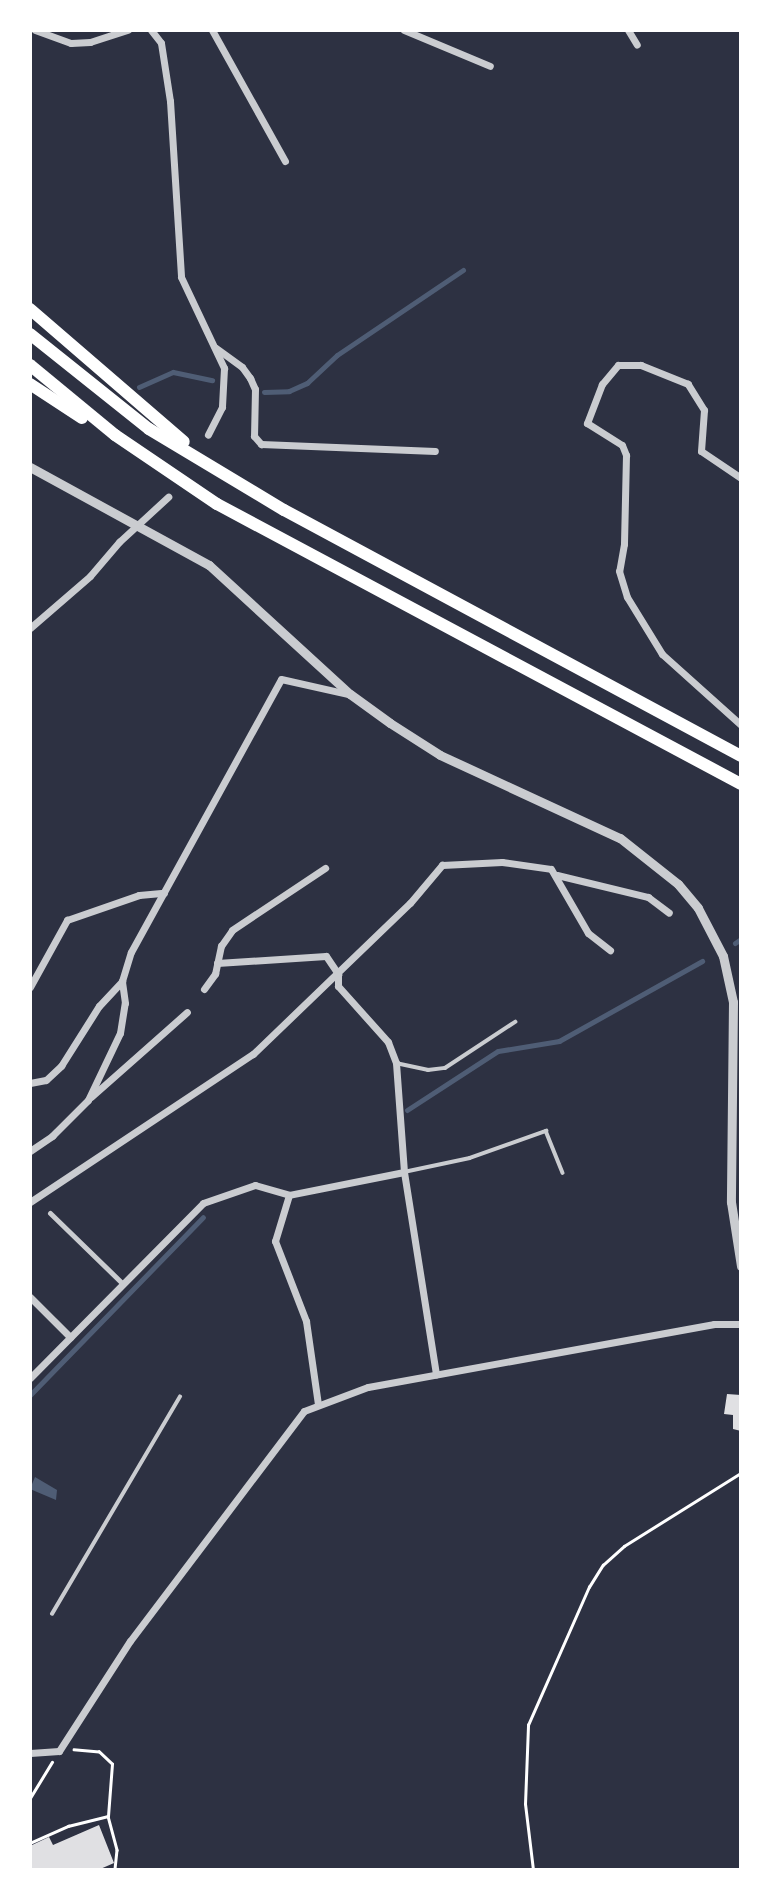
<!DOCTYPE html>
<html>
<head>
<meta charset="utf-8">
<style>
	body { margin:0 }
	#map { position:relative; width:771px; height:1900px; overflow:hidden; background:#2d3142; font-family:"Source Sans 3",sans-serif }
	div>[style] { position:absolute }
	.water>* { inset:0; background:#4f5d75 }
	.stream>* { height:5px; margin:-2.5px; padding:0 2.5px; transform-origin:2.5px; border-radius:2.5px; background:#4f5d75 }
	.building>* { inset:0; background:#e0e0e3 }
	.path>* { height:2.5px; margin:-1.25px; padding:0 1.25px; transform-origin:1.25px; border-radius:1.25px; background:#fff }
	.service>* { height:3.5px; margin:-1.75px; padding:0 1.75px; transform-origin:1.75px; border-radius:1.75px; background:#caccd0 }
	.pedestrian>* { height:5px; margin:-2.5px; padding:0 2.5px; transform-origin:2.5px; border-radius:2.5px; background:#caccd0 }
	.minor>* { height:7px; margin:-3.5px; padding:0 3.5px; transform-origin:3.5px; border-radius:3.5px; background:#caccd0 }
	.tertiary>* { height:9px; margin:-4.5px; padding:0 4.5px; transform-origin:4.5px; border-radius:4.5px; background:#caccd0 }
	.motorway>* { height:12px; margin:-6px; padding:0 6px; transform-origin:6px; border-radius:6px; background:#fff }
	span { translate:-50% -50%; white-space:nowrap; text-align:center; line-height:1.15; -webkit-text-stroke:6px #fff; paint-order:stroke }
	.frame { position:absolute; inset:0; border:32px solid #fff; pointer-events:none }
</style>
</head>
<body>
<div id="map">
	<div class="water">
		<div style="clip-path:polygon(35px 1477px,57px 1490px,56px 1500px,30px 1489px)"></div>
	</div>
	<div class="stream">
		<div style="left:139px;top:387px;width:37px;rotate:-24deg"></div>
		<div style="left:173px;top:372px;width:40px;rotate:12deg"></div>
		<div style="left:264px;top:392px;width:25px;rotate:-2deg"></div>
		<div style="left:289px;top:391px;width:20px;rotate:-24deg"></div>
		<div style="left:307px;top:383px;width:41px;rotate:-43deg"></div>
		<div style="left:337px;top:355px;width:152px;rotate:-34deg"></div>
		<div style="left:735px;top:943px;width:7px;rotate:-34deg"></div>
		<div style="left:407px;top:1110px;width:108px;rotate:-33deg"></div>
		<div style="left:498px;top:1051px;width:62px;rotate:-9.3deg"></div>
		<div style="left:559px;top:1041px;width:164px;rotate:-29.2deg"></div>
		<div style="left:30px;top:1395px;width:248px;rotate:-45.8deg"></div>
	</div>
	<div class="building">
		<div style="clip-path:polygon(727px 1394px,741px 1395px,741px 1431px,733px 1429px,733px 1415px,724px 1414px)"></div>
		<div style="clip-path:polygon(99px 1825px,114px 1863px,98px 1870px,30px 1870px,30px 1846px,49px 1837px,53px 1845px)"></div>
	</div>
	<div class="path">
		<div style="left:30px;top:1798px;width:42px;rotate:-58.6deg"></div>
		<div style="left:108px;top:1816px;width:35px;rotate:75deg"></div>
		<div style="left:117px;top:1850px;width:20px;rotate:96deg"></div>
		<div style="left:30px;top:1843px;width:42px;rotate:-24.1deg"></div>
		<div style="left:68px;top:1826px;width:41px;rotate:-14deg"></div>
		<div style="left:108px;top:1816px;width:52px;rotate:-85.6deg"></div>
		<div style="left:112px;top:1764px;width:18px;rotate:-137deg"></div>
		<div style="left:99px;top:1752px;width:25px;rotate:-175deg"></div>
		<div style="left:533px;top:1870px;width:66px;rotate:-96.9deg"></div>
		<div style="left:525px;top:1804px;width:79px;rotate:-87.8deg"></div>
		<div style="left:528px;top:1725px;width:151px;rotate:-66.2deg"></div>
		<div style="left:589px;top:1587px;width:26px;rotate:-58deg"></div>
		<div style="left:603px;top:1565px;width:28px;rotate:-42deg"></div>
		<div style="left:624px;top:1546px;width:138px;rotate:-32deg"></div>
	</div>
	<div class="service">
		<div style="left:396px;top:1063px;width:33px;rotate:12deg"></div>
		<div style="left:428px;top:1070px;width:17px;rotate:-7deg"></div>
		<div style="left:445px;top:1068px;width:84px;rotate:-33.3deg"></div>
		<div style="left:404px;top:1172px;width:67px;rotate:-12deg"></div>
		<div style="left:470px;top:1158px;width:81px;rotate:-19.6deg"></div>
		<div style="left:546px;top:1131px;width:45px;rotate:68deg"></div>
		<div style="left:52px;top:1614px;width:252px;rotate:-59.5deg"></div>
	</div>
	<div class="pedestrian">
		<div style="left:50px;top:1213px;width:100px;rotate:44.2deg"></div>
	</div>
	<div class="minor">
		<div style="left:35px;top:30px;width:38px;rotate:20deg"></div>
		<div style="left:71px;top:43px;width:19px;rotate:-3deg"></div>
		<div style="left:90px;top:42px;width:40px;rotate:-18deg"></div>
		<div style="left:151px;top:30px;width:16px;rotate:52deg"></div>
		<div style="left:161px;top:43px;width:59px;rotate:81.2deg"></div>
		<div style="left:170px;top:101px;width:176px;rotate:86.4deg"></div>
		<div style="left:181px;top:277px;width:101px;rotate:64.7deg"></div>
		<div style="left:224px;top:368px;width:39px;rotate:93deg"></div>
		<div style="left:222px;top:407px;width:31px;rotate:117deg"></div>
		<div style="left:212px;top:30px;width:150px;rotate:60.9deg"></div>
		<div style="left:404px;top:30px;width:93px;rotate:22.7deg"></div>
		<div style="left:628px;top:30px;width:17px;rotate:59deg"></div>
		<div style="left:216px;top:348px;width:32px;rotate:36deg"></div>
		<div style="left:242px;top:367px;width:14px;rotate:54deg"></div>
		<div style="left:250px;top:378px;width:12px;rotate:66deg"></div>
		<div style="left:255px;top:389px;width:47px;rotate:91.2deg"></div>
		<div style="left:254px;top:436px;width:11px;rotate:49deg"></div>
		<div style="left:261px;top:444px;width:174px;rotate:2.3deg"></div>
		<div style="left:741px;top:478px;width:48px;rotate:-146deg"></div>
		<div style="left:701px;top:451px;width:41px;rotate:-85.8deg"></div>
		<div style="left:704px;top:410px;width:31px;rotate:-122deg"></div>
		<div style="left:688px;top:384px;width:51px;rotate:-158deg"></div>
		<div style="left:641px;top:365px;width:23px;rotate:180deg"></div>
		<div style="left:618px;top:365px;width:25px;rotate:130deg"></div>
		<div style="left:602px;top:384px;width:42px;rotate:111deg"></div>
		<div style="left:587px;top:423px;width:41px;rotate:32.2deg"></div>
		<div style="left:622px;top:445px;width:11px;rotate:68deg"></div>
		<div style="left:626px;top:455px;width:89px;rotate:91.3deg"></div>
		<div style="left:624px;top:544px;width:27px;rotate:100deg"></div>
		<div style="left:619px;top:571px;width:27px;rotate:73deg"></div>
		<div style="left:627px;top:597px;width:67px;rotate:58.4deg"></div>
		<div style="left:662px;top:654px;width:106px;rotate:41.9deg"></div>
		<div style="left:30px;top:628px;width:79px;rotate:-40.9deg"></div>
		<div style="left:90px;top:576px;width:45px;rotate:-49.5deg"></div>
		<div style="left:119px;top:542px;width:67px;rotate:-42.6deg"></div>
		<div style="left:557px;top:875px;width:94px;rotate:13.6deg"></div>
		<div style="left:648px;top:897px;width:26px;rotate:37deg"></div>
		<div style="left:217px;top:963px;width:109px;rotate:-3.7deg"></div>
		<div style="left:326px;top:956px;width:22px;rotate:56deg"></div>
		<div style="left:338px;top:974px;width:12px;rotate:90deg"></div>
		<div style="left:338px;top:986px;width:75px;rotate:48.2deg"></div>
		<div style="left:388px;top:1042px;width:22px;rotate:69deg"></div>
		<div style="left:396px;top:1063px;width:109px;rotate:85.8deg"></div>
		<div style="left:404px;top:1172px;width:117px;rotate:168.7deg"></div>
		<div style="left:30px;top:987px;width:77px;rotate:-61.1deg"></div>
		<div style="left:67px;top:920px;width:76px;rotate:-19.1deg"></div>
		<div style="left:139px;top:895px;width:25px;rotate:-5deg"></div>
		<div style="left:204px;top:989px;width:19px;rotate:-54deg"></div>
		<div style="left:215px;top:974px;width:29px;rotate:-78deg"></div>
		<div style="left:221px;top:946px;width:19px;rotate:-55deg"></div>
		<div style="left:232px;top:930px;width:112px;rotate:-33.7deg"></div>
		<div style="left:30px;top:1083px;width:16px;rotate:-11deg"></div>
		<div style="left:46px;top:1080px;width:21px;rotate:-43deg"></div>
		<div style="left:61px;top:1066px;width:71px;rotate:-57.7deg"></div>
		<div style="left:99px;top:1006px;width:34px;rotate:-47deg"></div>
		<div style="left:91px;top:1097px;width:128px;rotate:-41.5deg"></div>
		<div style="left:30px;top:1151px;width:27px;rotate:-34deg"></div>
		<div style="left:52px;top:1136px;width:51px;rotate:-45deg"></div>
		<div style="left:88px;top:1100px;width:74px;rotate:-64.5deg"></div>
		<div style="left:120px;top:1033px;width:30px;rotate:-81deg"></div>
		<div style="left:125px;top:1003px;width:22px;rotate:-98deg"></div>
		<div style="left:122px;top:981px;width:30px;rotate:-73deg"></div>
		<div style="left:131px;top:952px;width:311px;rotate:-61.2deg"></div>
		<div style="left:281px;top:679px;width:69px;rotate:12.6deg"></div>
		<div style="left:404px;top:1172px;width:205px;rotate:81deg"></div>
		<div style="left:289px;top:1195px;width:48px;rotate:106.9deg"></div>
		<div style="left:275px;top:1241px;width:86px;rotate:68.8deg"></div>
		<div style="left:306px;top:1321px;width:84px;rotate:81.8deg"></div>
		<div style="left:30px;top:1202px;width:268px;rotate:-33.6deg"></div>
		<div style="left:253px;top:1054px;width:218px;rotate:-43.9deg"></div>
		<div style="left:410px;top:903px;width:50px;rotate:-49.9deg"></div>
		<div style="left:442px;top:865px;width:60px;rotate:-2.9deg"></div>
		<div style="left:502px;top:862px;width:49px;rotate:8.1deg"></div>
		<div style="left:551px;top:869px;width:74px;rotate:60deg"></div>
		<div style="left:588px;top:933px;width:28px;rotate:38deg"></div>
		<div style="left:30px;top:1297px;width:57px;rotate:45deg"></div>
		<div style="left:30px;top:1378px;width:246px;rotate:-45.3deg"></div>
		<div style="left:203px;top:1203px;width:55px;rotate:-19.1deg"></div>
		<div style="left:255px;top:1185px;width:35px;rotate:16deg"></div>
		<div style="left:30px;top:1753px;width:29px;rotate:-4deg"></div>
		<div style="left:59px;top:1751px;width:131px;rotate:-57.2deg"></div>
		<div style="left:130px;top:1641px;width:288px;rotate:-52.9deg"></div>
		<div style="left:304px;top:1411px;width:68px;rotate:-20.6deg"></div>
		<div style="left:368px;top:1387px;width:352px;rotate:-10.3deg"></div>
		<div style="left:714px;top:1324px;width:27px"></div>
	</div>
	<div class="tertiary">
		<div style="left:30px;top:467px;width:204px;rotate:28.7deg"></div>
		<div style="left:209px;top:565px;width:191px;rotate:42.5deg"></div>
		<div style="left:350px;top:694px;width:49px;rotate:35.9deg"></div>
		<div style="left:390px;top:723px;width:59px;rotate:32.6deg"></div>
		<div style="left:440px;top:755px;width:198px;rotate:24.8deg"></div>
		<div style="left:620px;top:838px;width:74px;rotate:38.4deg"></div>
		<div style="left:678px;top:884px;width:31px;rotate:50deg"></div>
		<div style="left:698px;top:908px;width:54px;rotate:62.5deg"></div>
		<div style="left:723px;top:956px;width:47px;rotate:77.7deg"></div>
		<div style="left:733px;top:1002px;width:200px;rotate:90.6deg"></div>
		<div style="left:731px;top:1202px;width:65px;rotate:81.1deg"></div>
	</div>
	<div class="motorway">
		<div style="left:30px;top:309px;width:203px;rotate:40.8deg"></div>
		<div style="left:30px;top:334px;width:152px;rotate:38.6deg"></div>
		<div style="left:149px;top:429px;width:157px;rotate:31deg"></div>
		<div style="left:284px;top:510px;width:519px;rotate:28.29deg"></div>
		<div style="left:30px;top:365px;width:110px;rotate:39.5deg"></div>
		<div style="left:115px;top:435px;width:123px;rotate:34.1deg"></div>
		<div style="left:217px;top:504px;width:594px;rotate:28.12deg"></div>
		<div style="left:30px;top:384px;width:62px;rotate:33.2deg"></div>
	</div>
	<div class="frame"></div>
</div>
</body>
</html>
